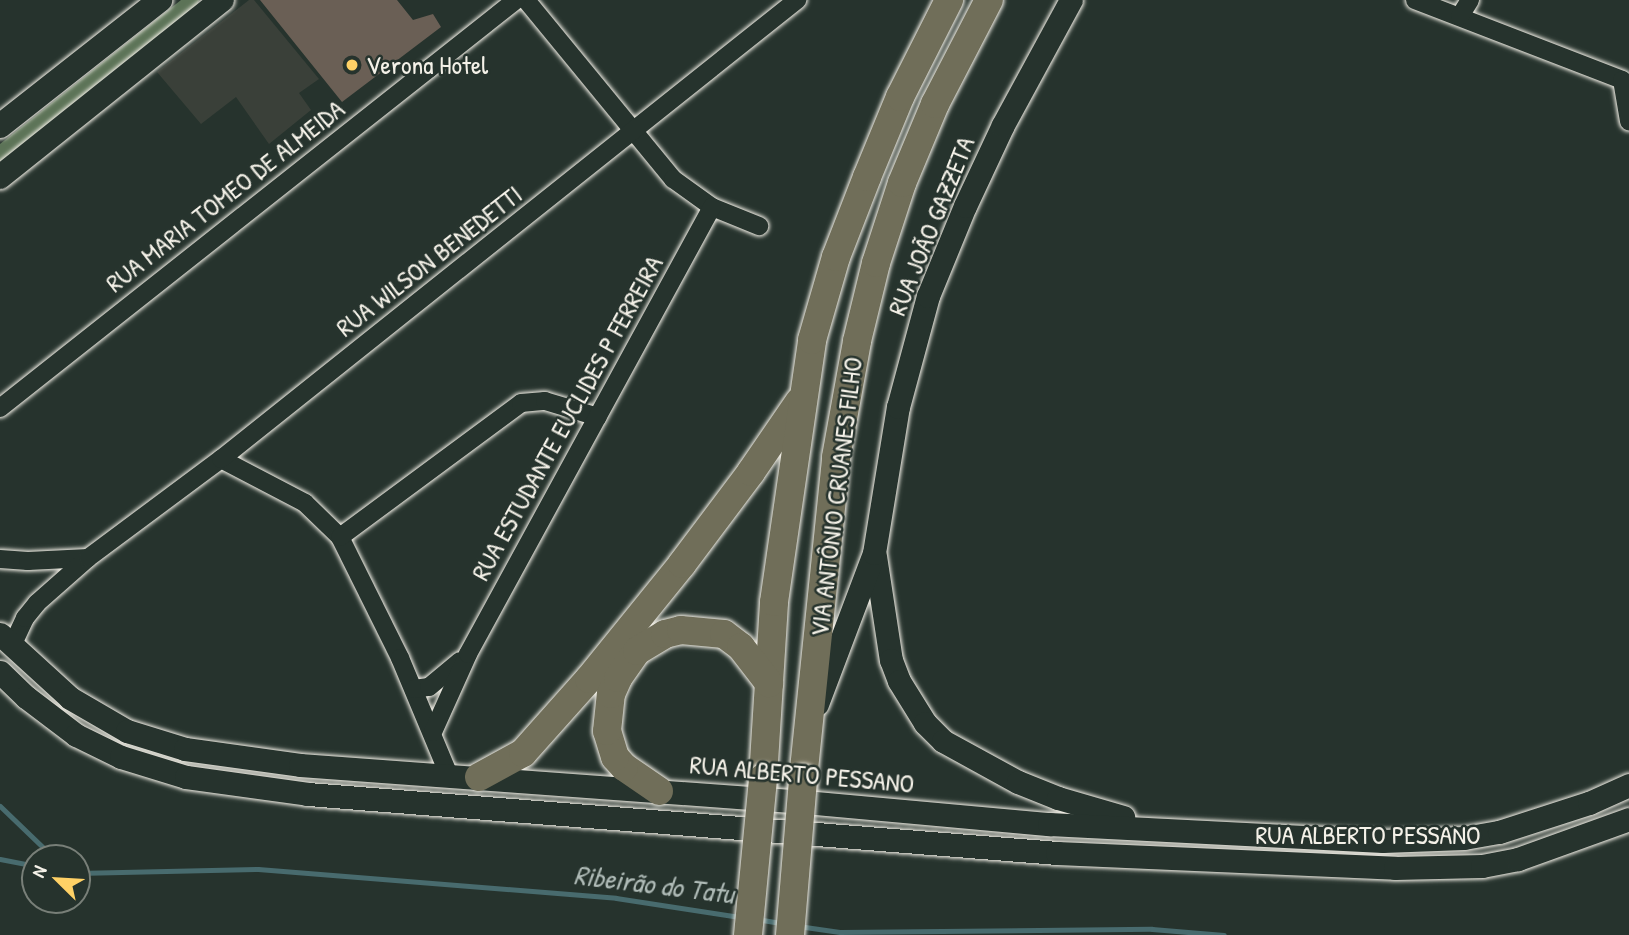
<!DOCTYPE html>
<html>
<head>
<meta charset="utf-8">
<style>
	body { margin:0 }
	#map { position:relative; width:1629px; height:935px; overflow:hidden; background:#26332d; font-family:"Patrick Hand",sans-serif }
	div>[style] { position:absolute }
	.built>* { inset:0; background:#3a4039 }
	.green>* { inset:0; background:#5c7357 }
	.stream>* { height:5px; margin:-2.5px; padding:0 2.5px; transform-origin:2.5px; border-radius:2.5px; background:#486b6e }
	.building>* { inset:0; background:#6a5f55 }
	.roads { filter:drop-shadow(0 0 2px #f4f1e8) drop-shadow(0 0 2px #f4f1e8) }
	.minor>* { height:18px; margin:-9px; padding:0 9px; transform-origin:9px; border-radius:9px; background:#26332d }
	.tertiary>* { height:23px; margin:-11.5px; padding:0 11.5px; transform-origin:11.5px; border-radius:11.5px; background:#26332d }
	.secondary>* { height:24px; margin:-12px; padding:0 12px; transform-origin:12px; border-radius:12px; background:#26332d }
	.primary>* { height:28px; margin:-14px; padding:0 14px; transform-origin:14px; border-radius:14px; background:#706e59 }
	.bridges { filter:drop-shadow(0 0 2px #f4f1e8) drop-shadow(0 0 2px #f4f1e8) }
	.primary-bridge>* { height:28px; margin:-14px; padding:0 14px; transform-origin:14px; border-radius:14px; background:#706e59 }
	.dots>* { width:19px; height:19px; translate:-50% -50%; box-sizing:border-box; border:4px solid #26332d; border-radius:50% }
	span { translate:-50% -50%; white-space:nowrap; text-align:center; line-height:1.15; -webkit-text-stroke:5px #26332d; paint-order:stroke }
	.poi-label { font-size:26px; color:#f4f1e8 }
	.left { translate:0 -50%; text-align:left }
	.street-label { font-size:26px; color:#f4f1e8 }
	.water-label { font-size:28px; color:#afbbb7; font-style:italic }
	.north { position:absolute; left:21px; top:844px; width:70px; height:70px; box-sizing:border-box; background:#26332d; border:2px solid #787f78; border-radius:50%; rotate:294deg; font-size:19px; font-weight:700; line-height:28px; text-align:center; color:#f4f1e8 }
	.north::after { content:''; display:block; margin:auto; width:24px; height:32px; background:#ffd166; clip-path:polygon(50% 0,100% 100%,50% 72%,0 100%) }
</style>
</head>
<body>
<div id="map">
	<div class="built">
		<div style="clip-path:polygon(249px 0,254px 0,319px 79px,299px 93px,311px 110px,269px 144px,236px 97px,201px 124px,157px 72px)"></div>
	</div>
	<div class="green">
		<div style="clip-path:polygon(181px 0,199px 0,197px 5px,0 164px,0 144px)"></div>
	</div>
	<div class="stream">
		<div style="left:0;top:806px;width:75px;rotate:43.9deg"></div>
		<div style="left:0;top:859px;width:36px;rotate:11deg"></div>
		<div style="left:77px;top:873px;width:181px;rotate:-1.3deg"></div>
		<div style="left:258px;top:869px;width:359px;rotate:4.6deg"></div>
		<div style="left:616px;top:898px;width:125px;rotate:8.7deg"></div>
		<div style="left:756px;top:919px;width:25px;rotate:9deg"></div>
		<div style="left:798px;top:926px;width:42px;rotate:8.1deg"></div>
		<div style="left:840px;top:932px;width:312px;rotate:-0.6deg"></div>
		<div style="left:1152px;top:929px;width:72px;rotate:4.8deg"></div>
	</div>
	<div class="building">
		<div style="clip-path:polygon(260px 0,397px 0,413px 20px,433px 14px,441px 27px,342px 102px)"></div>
	</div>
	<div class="roads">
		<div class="minor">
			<div style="left:526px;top:0;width:232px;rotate:50.6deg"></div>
			<div style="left:673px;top:179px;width:48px;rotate:35.7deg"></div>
			<div style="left:712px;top:207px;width:51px;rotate:22deg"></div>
			<div style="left:1415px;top:0;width:222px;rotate:21.1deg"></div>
			<div style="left:1460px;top:16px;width:19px;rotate:-58deg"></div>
			<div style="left:1622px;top:80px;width:42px;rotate:80.3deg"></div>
			<div style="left:0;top:408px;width:658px;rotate:-38.33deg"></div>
			<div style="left:221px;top:459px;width:95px;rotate:27.6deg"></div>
			<div style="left:305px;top:503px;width:49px;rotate:44.2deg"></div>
			<div style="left:340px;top:537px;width:135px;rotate:63.6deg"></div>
			<div style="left:400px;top:658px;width:127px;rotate:67.3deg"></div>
			<div style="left:340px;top:537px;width:225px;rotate:-36.5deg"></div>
			<div style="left:521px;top:403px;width:24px;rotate:-5deg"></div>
			<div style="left:545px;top:401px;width:55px;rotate:16.8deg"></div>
			<div style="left:0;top:559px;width:28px;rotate:4deg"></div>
			<div style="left:28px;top:561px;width:60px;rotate:-2.9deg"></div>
			<div style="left:12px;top:646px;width:31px;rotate:-65deg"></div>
			<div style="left:25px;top:618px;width:19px;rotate:-51deg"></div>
			<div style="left:37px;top:603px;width:68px;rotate:-41.4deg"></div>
			<div style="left:88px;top:558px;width:166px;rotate:-36.7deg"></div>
			<div style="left:221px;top:459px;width:737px;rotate:-38.55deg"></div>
			<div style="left:414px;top:689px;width:15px;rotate:-8deg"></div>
			<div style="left:429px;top:687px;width:40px;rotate:-40deg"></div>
			<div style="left:433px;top:732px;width:85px;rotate:-65.8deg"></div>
			<div style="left:468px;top:654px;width:509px;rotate:-61.37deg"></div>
		</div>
		<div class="tertiary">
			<div style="left:875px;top:556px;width:105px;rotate:81.3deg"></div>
			<div style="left:891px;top:660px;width:22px;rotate:69deg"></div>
			<div style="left:899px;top:681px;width:49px;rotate:58.2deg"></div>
			<div style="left:925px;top:723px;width:25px;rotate:45deg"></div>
			<div style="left:943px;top:741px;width:85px;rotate:28.7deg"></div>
			<div style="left:1018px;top:782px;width:43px;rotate:21.8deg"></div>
			<div style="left:1058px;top:798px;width:68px;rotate:16.3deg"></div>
			<div style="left:0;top:634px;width:95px;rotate:42.4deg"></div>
			<div style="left:70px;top:698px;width:66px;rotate:30.1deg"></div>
			<div style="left:127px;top:731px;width:61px;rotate:17.2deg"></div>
			<div style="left:185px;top:749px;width:116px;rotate:7.9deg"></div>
			<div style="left:300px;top:765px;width:506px;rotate:4.19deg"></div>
			<div style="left:805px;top:802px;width:245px;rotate:5.2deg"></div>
			<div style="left:1049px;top:824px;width:334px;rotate:2.9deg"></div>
			<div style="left:1383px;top:841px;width:81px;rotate:-2.1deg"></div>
			<div style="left:1464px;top:838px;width:36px;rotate:-10deg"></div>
			<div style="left:1499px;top:832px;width:95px;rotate:-17.9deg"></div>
			<div style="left:1589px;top:803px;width:44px;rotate:-24.2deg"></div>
			<div style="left:0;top:672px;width:36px;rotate:44deg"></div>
			<div style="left:26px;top:697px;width:63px;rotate:37.2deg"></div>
			<div style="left:76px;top:735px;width:50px;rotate:26.1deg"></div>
			<div style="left:121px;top:757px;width:68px;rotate:17.1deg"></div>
			<div style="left:186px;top:777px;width:123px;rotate:7.9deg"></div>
			<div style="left:308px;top:794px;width:751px;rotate:4.5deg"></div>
			<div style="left:1057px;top:853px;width:338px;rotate:2.5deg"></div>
			<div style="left:1395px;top:868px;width:87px;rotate:-1.3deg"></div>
			<div style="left:1482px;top:866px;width:37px;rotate:-11deg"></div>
			<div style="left:1518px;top:859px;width:118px;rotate:-19.8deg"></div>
			<div style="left:817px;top:704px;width:161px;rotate:-69.3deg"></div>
			<div style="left:874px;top:553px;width:148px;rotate:-80.7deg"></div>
			<div style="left:898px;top:407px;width:115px;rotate:-74.9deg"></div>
			<div style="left:928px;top:296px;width:97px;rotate:-67.7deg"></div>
			<div style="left:965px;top:206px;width:89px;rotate:-64.9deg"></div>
			<div style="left:1003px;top:125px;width:142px;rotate:-61.5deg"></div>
		</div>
		<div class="secondary">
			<div style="left:0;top:126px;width:204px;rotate:-38.2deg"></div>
			<div style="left:0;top:177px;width:284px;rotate:-38.6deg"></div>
		</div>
		<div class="primary">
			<div style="left:479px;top:777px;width:50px;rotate:-28.6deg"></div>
			<div style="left:523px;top:753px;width:99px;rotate:-48.3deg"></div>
			<div style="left:589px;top:679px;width:148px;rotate:-51deg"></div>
			<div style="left:682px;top:564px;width:115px;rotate:-53.1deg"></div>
			<div style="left:751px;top:472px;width:85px;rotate:-55.6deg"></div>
			<div style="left:763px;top:778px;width:176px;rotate:-86.4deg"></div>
			<div style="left:774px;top:602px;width:265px;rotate:-81.7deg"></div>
			<div style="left:812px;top:340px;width:86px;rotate:-73.9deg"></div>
			<div style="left:836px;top:257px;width:86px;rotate:-68.8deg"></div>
			<div style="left:867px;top:177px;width:87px;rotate:-67.6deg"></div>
			<div style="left:900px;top:97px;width:109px;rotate:-63.2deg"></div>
			<div style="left:803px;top:779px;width:324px;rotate:-84.1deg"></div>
			<div style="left:836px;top:457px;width:118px;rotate:-79.7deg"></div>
			<div style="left:857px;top:341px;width:80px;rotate:-76.3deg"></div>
			<div style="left:876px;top:263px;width:84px;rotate:-72deg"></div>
			<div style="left:902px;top:183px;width:86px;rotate:-67.3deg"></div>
			<div style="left:935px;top:104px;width:117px;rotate:-62.6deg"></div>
			<div style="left:659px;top:791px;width:42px;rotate:-145.6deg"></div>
			<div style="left:624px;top:767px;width:13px;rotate:-132deg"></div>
			<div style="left:615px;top:757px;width:27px;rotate:-107deg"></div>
			<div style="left:607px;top:731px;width:37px;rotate:-84deg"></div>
			<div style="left:611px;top:694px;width:17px;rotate:-66deg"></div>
			<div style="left:618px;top:678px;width:33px;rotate:-55deg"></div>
			<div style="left:637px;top:651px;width:33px;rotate:-31deg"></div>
			<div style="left:665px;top:634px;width:16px;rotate:-14deg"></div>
			<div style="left:681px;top:630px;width:43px;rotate:5.3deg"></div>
			<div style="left:724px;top:634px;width:21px;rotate:37deg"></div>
			<div style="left:741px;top:647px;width:46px;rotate:52.1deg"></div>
		</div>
	</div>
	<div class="bridges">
		<div class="primary-bridge">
			<div style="left:748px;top:935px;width:158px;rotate:-84.5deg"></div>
			<div style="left:790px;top:935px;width:157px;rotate:-85.2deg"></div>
		</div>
	</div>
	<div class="dots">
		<div style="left:352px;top:65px;background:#ffd166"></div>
	</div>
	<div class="poi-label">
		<span class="left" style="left:366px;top:65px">Verona Hotel</span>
	</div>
	<div class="street-label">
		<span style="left:225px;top:196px;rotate:-38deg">RUA MARIA TOMEO DE ALMEIDA</span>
		<span style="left:931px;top:226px;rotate:-68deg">RUA JOÃO GAZZETA</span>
		<span style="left:429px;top:261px;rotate:-38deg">RUA WILSON BENEDETTI</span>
		<span style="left:567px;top:418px;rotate:-61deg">RUA ESTUDANTE EUCLIDES P FERREIRA</span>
		<span style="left:836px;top:497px;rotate:-83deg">VIA ANTÔNIO CRUANES FILHO</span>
		<span style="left:802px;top:774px;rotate:5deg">RUA ALBERTO PESSANO</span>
		<span style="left:1368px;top:835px">RUA ALBERTO PESSANO</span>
	</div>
	<div class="water-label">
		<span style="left:654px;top:884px;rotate:7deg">Ribeirão do Tatu</span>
	</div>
	<div class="north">N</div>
</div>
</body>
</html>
